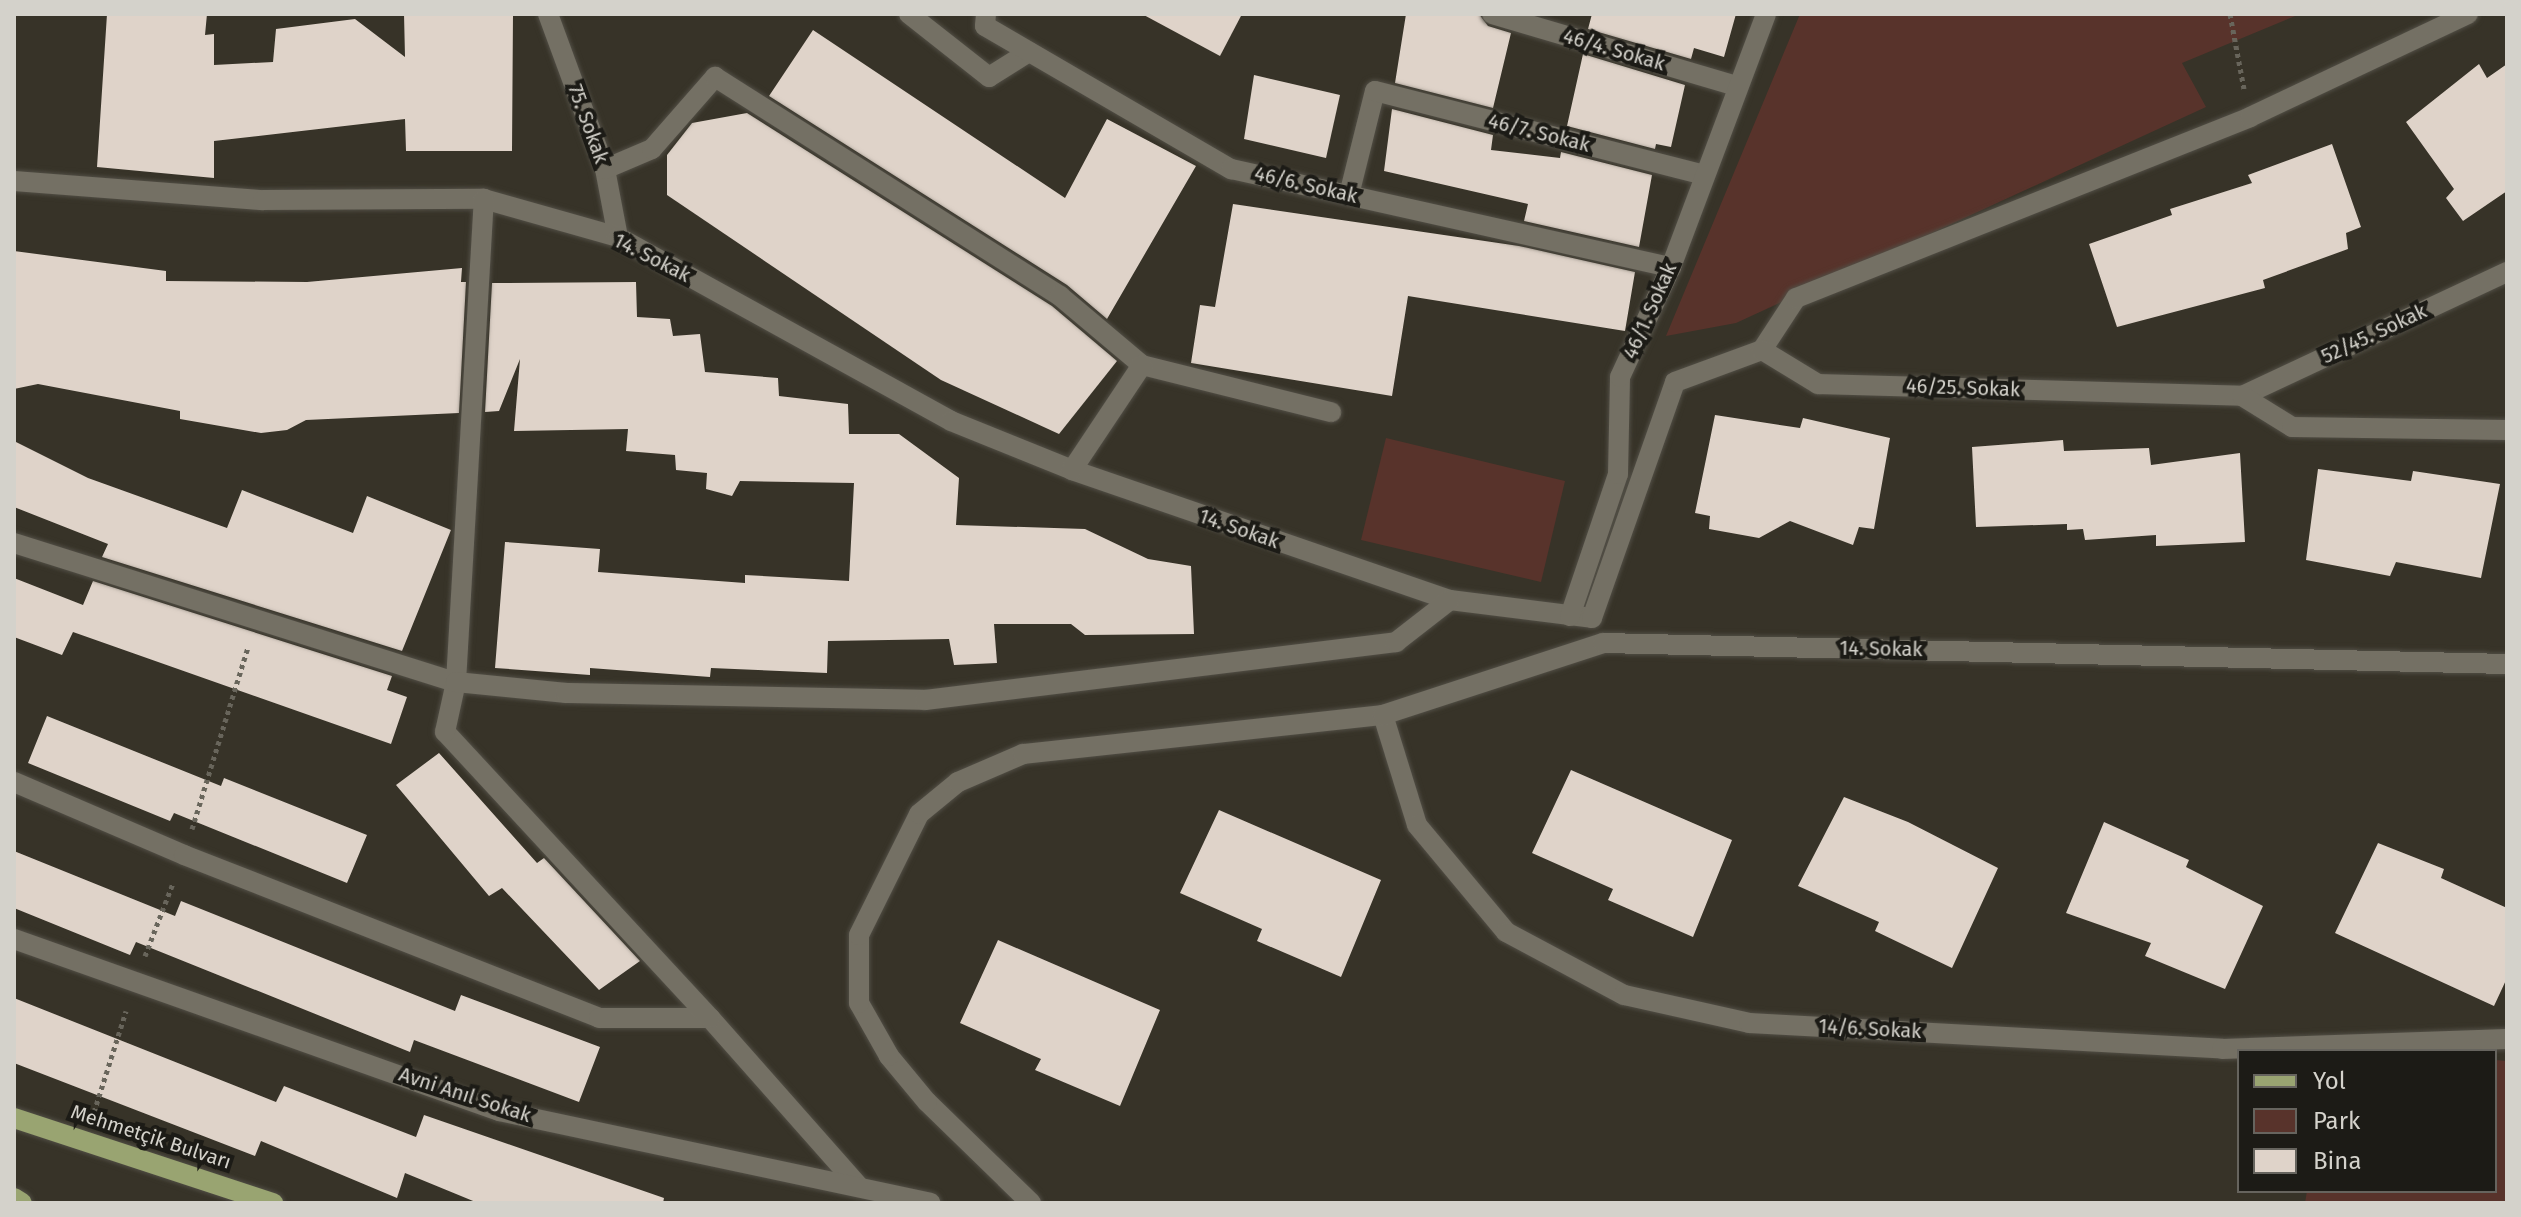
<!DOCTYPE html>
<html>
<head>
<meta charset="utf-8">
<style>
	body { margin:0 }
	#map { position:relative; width:2521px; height:1217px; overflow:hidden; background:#373328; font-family:"Fira Sans",sans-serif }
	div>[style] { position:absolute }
	.green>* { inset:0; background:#58332b }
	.building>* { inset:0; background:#dfd3c9 }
	.path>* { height:5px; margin-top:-2.5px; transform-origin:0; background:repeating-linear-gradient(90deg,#68655b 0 4px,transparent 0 8px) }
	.roads { filter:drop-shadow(0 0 2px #514e45) drop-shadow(0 0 2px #514e45) }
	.minor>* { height:20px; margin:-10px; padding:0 10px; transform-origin:10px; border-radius:10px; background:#747064 }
	.major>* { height:20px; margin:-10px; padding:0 10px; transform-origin:10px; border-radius:10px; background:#99a471 }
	span { translate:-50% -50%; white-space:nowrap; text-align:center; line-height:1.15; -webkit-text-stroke:8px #1c1b16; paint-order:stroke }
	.street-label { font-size:20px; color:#d4d2cb }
	.frame { position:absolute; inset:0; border:16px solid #d4d2cb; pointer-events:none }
	.legend { position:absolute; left:2237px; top:1049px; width:260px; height:144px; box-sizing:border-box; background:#1c1b16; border:2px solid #66645e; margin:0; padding:10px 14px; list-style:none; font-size:24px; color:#d4d2cb }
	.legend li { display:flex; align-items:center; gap:16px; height:40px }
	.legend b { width:40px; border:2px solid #66645e }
</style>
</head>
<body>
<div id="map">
	<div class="green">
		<div style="clip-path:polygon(1800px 14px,2300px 14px,2182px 63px,2206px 107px,1736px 323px,1666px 336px)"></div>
		<div style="clip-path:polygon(1386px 438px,1565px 481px,1541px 582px,1361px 540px)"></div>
		<div style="clip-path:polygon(2495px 1060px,2507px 1061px,2507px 1203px,2305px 1203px,2307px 1191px,2495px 1191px)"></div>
	</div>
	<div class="building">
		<div style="clip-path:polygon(107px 14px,207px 14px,205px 35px,214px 34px,214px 65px,273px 62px,276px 29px,355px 19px,405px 57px,404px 14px,513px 14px,512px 151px,406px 151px,405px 119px,214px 141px,214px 178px,97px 167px)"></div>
		<div style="clip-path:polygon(1142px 14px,1242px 14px,1220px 56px)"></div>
		<div style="clip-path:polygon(1406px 14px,1479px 14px,1488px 26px,1511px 33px,1493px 108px,1395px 83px)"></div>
		<div style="clip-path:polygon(1592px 14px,1736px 14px,1724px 57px,1694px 48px,1691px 59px,1588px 29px)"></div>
		<div style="clip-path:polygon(813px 30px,1065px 198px,1107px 119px,1196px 166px,1107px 319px,1067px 285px,769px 96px)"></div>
		<div style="clip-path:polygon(1583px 54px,1685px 85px,1671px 147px,1656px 144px,1655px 149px,1567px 126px)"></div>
		<div style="clip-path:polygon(2479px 64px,2487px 78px,2507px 64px,2507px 191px,2463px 221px,2446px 198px,2454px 189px,2406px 122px)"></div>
		<div style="clip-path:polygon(1254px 75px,1340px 95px,1326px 158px,1244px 139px)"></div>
		<div style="clip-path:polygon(1392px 109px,1493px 135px,1491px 150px,1560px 158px,1561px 152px,1652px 175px,1639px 247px,1524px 221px,1528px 204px,1384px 171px)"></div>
		<div style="clip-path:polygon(747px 113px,1052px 306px,1117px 361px,1059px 434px,941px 380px,667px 195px,667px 155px,692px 123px)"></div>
		<div style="clip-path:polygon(2332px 144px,2361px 227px,2346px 233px,2348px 249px,2263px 280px,2265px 288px,2117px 327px,2089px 244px,2172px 215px,2170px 209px,2252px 183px,2248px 175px)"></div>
		<div style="clip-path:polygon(1233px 204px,1519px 246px,1635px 272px,1625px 331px,1408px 296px,1392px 396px,1191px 363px,1200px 305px,1215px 307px)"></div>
		<div style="clip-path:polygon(14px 251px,166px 271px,166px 281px,307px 282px,462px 268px,461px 282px,466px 282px,459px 413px,306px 420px,287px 430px,261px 433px,180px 419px,180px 411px,38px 384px,14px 389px)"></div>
		<div style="clip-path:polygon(636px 282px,637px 317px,670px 319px,673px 336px,700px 334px,705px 372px,778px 378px,779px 396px,848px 404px,849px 434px,899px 434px,959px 478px,956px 525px,1085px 529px,1148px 559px,1191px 566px,1194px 634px,1085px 635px,1071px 624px,994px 624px,997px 663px,954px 665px,949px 639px,828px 641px,827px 673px,711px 668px,710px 677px,590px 668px,590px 675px,495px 668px,505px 542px,600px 549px,598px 572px,745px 583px,745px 575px,849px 581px,854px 483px,740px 481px,732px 496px,706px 489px,707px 473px,676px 470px,675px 455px,626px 451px,628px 429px,514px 431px,520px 359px,499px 411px,485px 412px,492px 283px)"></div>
		<div style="clip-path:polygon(1715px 415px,1800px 428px,1803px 418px,1890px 438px,1874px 529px,1859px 527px,1853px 545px,1790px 521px,1759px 538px,1709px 529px,1710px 516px,1695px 513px)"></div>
		<div style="clip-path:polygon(2063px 440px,2064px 451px,2149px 448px,2151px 465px,2240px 453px,2245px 542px,2156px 546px,2156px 535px,2085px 540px,2083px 529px,2067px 530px,2067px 524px,1976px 527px,1972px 447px)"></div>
		<div style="clip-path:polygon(14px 441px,88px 478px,227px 528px,242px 490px,353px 533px,367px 496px,451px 530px,402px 651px,102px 557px,108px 544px,14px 507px)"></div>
		<div style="clip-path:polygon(2318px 469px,2411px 481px,2413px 471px,2500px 484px,2481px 578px,2396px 562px,2390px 576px,2306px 560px)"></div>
		<div style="clip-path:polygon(14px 578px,83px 605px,93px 581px,392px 676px,387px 690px,407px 697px,391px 744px,73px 632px,62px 655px,14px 637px)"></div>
		<div style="clip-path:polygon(47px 716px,221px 786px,224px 778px,367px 835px,347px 883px,174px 813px,170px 821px,28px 763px)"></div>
		<div style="clip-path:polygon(439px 753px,537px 863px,544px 858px,640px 961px,599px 990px,502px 888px,489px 896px,396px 785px)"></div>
		<div style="clip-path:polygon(1571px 770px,1732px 840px,1693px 937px,1608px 900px,1613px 889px,1532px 853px)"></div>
		<div style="clip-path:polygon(1844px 797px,1908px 822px,1998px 868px,1952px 968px,1875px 931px,1879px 922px,1798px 886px)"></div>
		<div style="clip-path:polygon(1219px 810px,1381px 880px,1341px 977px,1257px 941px,1262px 929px,1180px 893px)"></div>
		<div style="clip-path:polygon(2104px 822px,2189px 860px,2186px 867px,2263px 906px,2225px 989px,2145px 956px,2151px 943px,2066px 913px)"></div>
		<div style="clip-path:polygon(2378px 843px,2444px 869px,2441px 878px,2507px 908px,2507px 978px,2494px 1006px,2335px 933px)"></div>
		<div style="clip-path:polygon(14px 851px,175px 916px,181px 901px,455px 1011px,461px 995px,600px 1047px,579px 1102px,414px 1040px,410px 1052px,136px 942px,130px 955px,14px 908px)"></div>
		<div style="clip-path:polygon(998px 940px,1160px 1010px,1120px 1106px,1035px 1070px,1041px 1059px,960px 1023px)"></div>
		<div style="clip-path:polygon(14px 998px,276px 1102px,284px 1086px,416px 1137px,424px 1115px,664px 1198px,663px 1203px,478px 1203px,405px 1173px,397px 1198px,261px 1141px,255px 1156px,14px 1063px)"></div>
	</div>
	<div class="path">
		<div style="left:2230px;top:14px;width:76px;rotate:79.4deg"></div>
		<div style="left:192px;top:829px;width:190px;rotate:-72.9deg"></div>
		<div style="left:145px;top:956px;width:78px;rotate:-69deg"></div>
		<div style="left:94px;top:1112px;width:106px;rotate:-72.4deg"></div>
	</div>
	<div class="roads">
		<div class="minor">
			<div style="left:548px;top:14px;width:165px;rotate:69.8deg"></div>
			<div style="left:605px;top:169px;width:69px;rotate:79.2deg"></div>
			<div style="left:909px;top:14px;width:102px;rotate:38.2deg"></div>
			<div style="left:989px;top:77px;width:47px;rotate:-32deg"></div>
			<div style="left:986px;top:14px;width:12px;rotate:95deg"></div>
			<div style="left:985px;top:26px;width:285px;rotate:30.2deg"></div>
			<div style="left:1231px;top:169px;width:451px;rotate:12.6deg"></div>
			<div style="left:1492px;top:14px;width:254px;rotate:16.4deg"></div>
			<div style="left:605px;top:169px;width:51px;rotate:-23.1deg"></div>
			<div style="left:652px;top:149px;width:96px;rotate:-48.8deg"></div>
			<div style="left:715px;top:77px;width:409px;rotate:32.4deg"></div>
			<div style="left:1060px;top:296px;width:107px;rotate:40.1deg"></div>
			<div style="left:1142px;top:365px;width:195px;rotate:14deg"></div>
			<div style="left:14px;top:181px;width:250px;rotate:4.4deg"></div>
			<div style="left:263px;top:200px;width:221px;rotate:-0.3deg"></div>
			<div style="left:484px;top:199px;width:139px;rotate:15.8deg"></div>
			<div style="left:618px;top:237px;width:380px;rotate:28.9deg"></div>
			<div style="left:951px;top:421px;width:131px;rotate:22deg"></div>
			<div style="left:1072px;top:470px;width:400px;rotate:19deg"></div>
			<div style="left:1450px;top:600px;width:143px;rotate:7.2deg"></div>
			<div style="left:1349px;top:195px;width:107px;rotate:-76deg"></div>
			<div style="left:1375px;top:91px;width:340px;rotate:14.3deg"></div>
			<div style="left:1762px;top:350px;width:62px;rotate:-56.8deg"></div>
			<div style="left:1796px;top:298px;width:489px;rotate:-21.7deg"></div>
			<div style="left:2250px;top:117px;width:241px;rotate:-25.3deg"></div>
			<div style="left:2242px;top:396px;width:293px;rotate:-25.1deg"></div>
			<div style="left:1072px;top:470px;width:126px;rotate:-56.3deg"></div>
			<div style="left:14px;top:543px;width:463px;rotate:17.5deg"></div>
			<div style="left:456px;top:682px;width:484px;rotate:-86.7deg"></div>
			<div style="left:1570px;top:616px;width:150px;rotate:-71.3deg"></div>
			<div style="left:1618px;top:474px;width:97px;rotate:-88.8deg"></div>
			<div style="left:1620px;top:377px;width:121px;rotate:-65.1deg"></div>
			<div style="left:1671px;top:267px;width:270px;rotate:-69.4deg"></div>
			<div style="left:1592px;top:618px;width:250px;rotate:-70.6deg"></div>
			<div style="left:1675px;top:382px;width:93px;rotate:-20.2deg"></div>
			<div style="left:1762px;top:350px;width:66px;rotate:31.3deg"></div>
			<div style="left:1818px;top:384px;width:424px;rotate:1.6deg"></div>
			<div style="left:2242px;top:396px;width:59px;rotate:31.8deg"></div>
			<div style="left:2292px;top:427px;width:215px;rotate:0.8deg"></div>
			<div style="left:1383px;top:715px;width:115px;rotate:72.8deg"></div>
			<div style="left:1417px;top:825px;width:139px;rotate:50.2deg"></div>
			<div style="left:1506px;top:932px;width:134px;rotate:28.1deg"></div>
			<div style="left:1624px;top:995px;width:128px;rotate:12.6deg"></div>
			<div style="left:1749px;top:1023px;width:474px;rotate:3.1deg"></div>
			<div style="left:2222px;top:1049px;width:285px;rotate:-2deg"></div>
			<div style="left:14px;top:782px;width:185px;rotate:23.2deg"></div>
			<div style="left:184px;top:855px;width:446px;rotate:21.4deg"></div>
			<div style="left:599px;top:1018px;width:111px"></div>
			<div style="left:710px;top:1018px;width:223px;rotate:48.5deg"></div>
			<div style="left:14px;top:939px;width:515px;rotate:19.53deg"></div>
			<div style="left:499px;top:1111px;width:441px;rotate:12deg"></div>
			<div style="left:710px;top:1018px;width:390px;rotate:-132.8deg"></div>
			<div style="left:445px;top:732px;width:51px;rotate:-77.6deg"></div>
			<div style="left:456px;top:682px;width:111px;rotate:5.7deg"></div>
			<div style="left:566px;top:693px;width:359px;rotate:1.1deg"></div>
			<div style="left:925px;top:700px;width:475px;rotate:-7deg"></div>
			<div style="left:1396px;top:642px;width:68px;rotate:-37.9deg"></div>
			<div style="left:1031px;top:1203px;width:145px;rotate:-135.8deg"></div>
			<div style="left:927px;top:1102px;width:60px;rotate:-129.6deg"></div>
			<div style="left:889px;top:1056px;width:61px;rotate:-119.5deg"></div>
			<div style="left:859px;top:1003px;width:68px;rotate:-90deg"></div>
			<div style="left:859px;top:935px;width:135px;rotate:-63.6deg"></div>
			<div style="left:919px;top:814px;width:50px;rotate:-39.4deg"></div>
			<div style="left:958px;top:782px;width:71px;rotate:-23.3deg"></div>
			<div style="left:1023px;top:754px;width:362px;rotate:-6.2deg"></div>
			<div style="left:1383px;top:715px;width:231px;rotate:-18.1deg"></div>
			<div style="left:1603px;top:643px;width:904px;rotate:1.33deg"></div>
		</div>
		<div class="major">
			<div style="left:14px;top:1118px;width:273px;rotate:18.2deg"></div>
			<div style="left:14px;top:1198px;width:9px;rotate:32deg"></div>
		</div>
	</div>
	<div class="street-label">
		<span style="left:1614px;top:50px;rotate:16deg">46/4. Sokak</span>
		<span style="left:588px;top:124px;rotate:70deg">75. Sokak</span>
		<span style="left:1539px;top:133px;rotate:14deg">46/7. Sokak</span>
		<span style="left:1306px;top:185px;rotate:13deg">46/6. Sokak</span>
		<span style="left:652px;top:258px;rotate:27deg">14. Sokak</span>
		<span style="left:1650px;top:311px;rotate:-66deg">46/1. Sokak</span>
		<span style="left:2374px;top:334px;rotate:-25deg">52/45. Sokak</span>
		<span style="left:1963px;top:388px;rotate:2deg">46/25. Sokak</span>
		<span style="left:1239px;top:529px;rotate:19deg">14. Sokak</span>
		<span style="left:1881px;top:649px;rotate:1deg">14. Sokak</span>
		<span style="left:1870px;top:1029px;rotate:3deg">14/6. Sokak</span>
		<span style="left:465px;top:1095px;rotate:18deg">Avni Anıl Sokak</span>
		<span style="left:151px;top:1137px;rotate:18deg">Mehmetçik Bulvarı</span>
	</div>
	<div class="frame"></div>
	<ul class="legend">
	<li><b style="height:10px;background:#99a471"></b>Yol</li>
	<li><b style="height:22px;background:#58332b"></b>Park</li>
	<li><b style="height:22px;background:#dfd3c9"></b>Bina</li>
	</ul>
</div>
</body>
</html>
